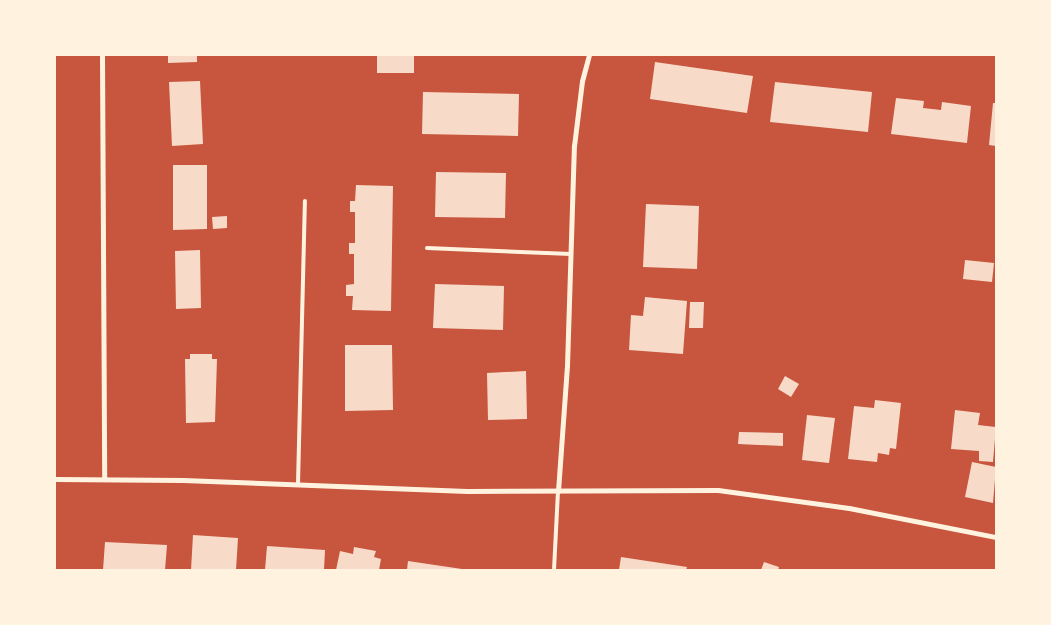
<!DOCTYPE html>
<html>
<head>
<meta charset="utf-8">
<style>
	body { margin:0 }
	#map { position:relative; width:1051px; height:625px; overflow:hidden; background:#c8553d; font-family:Overpass,sans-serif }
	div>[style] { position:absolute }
	.building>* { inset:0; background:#f7dbc8 }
	.service>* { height:4px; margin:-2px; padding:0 2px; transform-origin:2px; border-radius:2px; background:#fff3e0 }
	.minor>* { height:5px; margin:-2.5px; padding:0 2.5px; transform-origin:2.5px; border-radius:2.5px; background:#fff3e0 }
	span { translate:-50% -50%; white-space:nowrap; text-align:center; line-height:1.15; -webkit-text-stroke:4px #fff3e0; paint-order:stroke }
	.frame { position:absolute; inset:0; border:56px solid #fff3e0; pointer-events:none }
</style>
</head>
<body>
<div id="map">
	<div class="building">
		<div style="clip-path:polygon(168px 55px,197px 55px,197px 62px,168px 63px)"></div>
		<div style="clip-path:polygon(377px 55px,414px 55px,414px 73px,377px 73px)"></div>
		<div style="clip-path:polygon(655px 62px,753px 76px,747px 113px,650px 99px)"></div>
		<div style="clip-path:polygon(200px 81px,203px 144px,172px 146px,169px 82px)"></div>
		<div style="clip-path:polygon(775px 82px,872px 92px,868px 132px,770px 122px)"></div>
		<div style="clip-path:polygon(423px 92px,519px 94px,518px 136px,422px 134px)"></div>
		<div style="clip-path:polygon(896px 98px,924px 101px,923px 108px,941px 110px,942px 102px,971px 106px,967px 143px,891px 134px)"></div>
		<div style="clip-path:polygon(993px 103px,996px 103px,996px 146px,989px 145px)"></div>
		<div style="clip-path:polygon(173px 165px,207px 165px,207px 229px,173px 230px)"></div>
		<div style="clip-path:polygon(436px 172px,506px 173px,505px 218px,435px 217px)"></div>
		<div style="clip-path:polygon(356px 185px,393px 186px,391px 311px,352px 310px,353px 296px,346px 296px,346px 285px,354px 284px,354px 254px,349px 254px,349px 243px,355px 243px,355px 212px,350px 212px,350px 201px,355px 201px)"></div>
		<div style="clip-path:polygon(646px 204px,699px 206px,697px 269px,643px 267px)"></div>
		<div style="clip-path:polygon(227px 216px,227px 228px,213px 229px,212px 217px)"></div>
		<div style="clip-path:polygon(200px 250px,201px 308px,176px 309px,175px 251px)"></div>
		<div style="clip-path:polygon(965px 260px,994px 263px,992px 282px,963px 279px)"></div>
		<div style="clip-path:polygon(435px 284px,504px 286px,503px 330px,433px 328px)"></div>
		<div style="clip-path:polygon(645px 297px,687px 301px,683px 354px,629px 350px,631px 315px,643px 316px)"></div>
		<div style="clip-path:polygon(690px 302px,704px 302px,703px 328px,689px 328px)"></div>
		<div style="clip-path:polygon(345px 345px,392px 345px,393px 410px,345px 411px)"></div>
		<div style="clip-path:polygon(190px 354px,212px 354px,212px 359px,217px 359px,215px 422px,186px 423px,185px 359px,190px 359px)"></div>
		<div style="clip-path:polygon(526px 371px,527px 419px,488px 420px,487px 373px)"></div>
		<div style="clip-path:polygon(785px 376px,799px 384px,791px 397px,778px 389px)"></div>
		<div style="clip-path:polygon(875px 400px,901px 403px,896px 449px,890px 448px,889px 455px,878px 453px,877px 462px,848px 459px,854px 406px,874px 408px)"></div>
		<div style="clip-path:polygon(955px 410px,980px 413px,978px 425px,996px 427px,993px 462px,979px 461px,979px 451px,951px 449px)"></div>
		<div style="clip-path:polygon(807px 415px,835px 418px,829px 463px,802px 460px)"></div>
		<div style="clip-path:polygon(739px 432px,783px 433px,783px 446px,738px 444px)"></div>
		<div style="clip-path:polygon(972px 462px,996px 467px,993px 503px,965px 497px)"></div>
		<div style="clip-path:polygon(193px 535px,238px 538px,236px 570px,191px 570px)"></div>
		<div style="clip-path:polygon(105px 542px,167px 545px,165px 570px,103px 570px)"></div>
		<div style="clip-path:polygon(267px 546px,325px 550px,324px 570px,265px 570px)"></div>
		<div style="clip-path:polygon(354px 547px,376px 551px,374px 557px,381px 559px,379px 570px,336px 570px,340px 551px,353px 554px)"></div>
		<div style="clip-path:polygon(621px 557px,687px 567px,686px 570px,619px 570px)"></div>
		<div style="clip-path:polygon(408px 561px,462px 569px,462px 570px,407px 570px)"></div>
		<div style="clip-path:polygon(764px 562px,779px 567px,778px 570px,761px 570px)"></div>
	</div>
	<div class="service">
		<div style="left:427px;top:248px;width:144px;rotate:2.4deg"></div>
		<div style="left:298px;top:484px;width:283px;rotate:-88.6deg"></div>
		<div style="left:554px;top:570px;width:79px;rotate:-87.1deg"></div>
	</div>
	<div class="minor">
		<div style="left:102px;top:55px;width:424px;rotate:89.7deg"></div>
		<div style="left:55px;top:479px;width:128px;rotate:0.4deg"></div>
		<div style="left:183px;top:480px;width:284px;rotate:2.2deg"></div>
		<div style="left:467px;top:491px;width:251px;rotate:-0.2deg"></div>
		<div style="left:718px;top:490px;width:132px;rotate:7.8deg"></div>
		<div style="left:849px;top:508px;width:150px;rotate:11.2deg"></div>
		<div style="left:558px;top:491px;width:125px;rotate:-85.9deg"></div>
		<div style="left:567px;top:366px;width:220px;rotate:-88.2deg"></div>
		<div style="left:574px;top:146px;width:65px;rotate:-83deg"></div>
		<div style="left:582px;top:81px;width:27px;rotate:-75deg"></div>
	</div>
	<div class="frame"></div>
</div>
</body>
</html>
